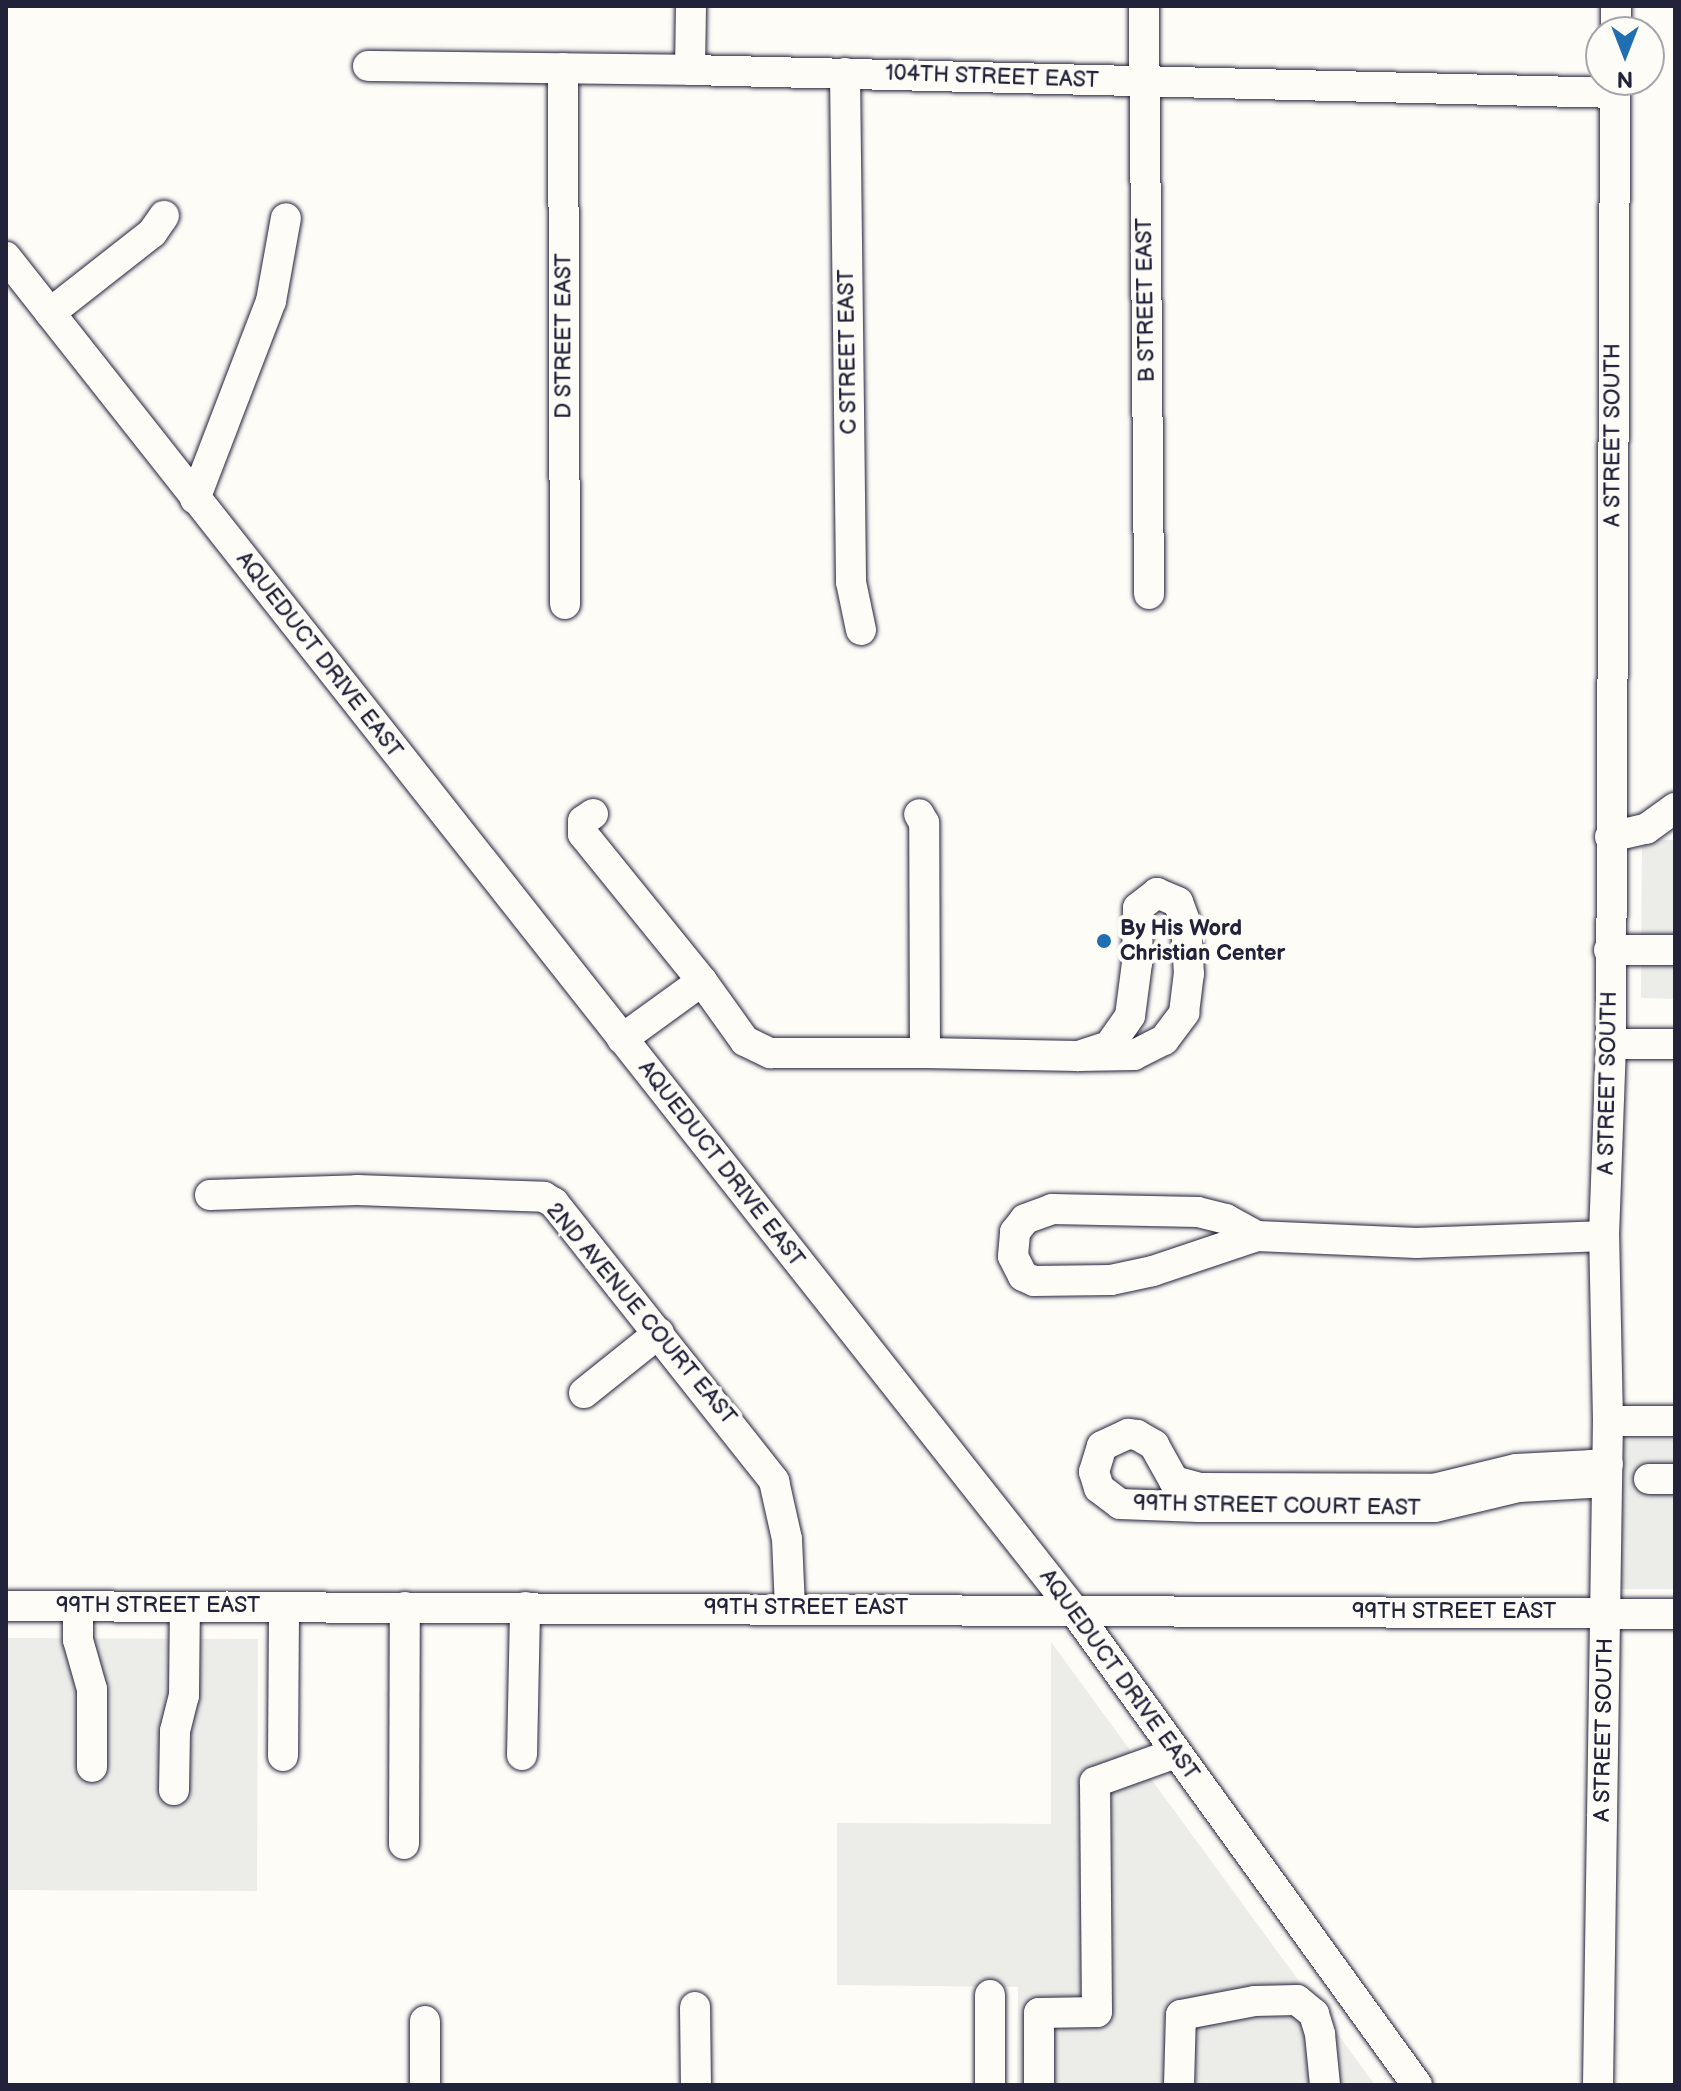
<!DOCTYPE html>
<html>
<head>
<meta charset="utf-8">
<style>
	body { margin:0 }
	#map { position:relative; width:1681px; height:2091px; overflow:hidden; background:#fdfcf7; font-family:"Balsamiq Sans",sans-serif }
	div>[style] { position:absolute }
	.built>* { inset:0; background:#ecece9 }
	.roads { filter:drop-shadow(0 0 2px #22223b) drop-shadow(0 0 2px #22223b) }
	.minor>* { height:30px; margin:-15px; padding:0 15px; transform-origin:15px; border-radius:15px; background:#fdfcf7 }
	.dots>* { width:22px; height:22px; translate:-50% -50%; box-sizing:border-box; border:4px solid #fdfcf7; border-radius:50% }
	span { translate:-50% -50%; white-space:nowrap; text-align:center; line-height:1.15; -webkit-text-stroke:8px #fdfcf7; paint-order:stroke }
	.street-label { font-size:22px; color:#22223b }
	.poi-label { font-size:22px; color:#22223b; font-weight:700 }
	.left { translate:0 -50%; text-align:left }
	.frame { position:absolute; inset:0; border:8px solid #22223b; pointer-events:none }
	.north { position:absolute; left:1585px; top:16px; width:80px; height:80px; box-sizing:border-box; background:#fdfcf7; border:2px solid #a5a5ac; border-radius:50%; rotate:180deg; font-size:22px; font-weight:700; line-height:32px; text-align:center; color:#22223b }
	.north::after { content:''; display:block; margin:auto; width:28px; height:36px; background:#1f6fb2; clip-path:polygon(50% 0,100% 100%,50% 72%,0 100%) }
</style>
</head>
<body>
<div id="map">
	<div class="built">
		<div style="clip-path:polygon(1642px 839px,1675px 840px,1675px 999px,1641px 998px)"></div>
		<div style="clip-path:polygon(1621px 1440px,1675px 1440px,1675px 1589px,1621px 1589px)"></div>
		<div style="clip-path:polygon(6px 1638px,258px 1639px,257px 1891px,6px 1890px)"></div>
		<div style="clip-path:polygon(1051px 1642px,1375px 2085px,1017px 2085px,1018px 1987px,837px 1985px,837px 1823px,1051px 1824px)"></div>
	</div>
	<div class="roads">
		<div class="minor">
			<div style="left:1144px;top:6px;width:588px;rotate:89.51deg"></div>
			<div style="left:1616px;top:32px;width:26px;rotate:-90deg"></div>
			<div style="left:368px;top:66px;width:322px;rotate:0.7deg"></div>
			<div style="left:690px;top:70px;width:925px;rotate:1.42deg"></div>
			<div style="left:563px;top:68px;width:536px;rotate:89.79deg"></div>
			<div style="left:690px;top:70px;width:64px;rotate:-89.1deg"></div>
			<div style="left:845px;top:73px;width:509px;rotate:89.32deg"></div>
			<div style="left:851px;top:582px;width:49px;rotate:78.2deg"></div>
			<div style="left:6px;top:257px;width:1722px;rotate:51.72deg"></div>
			<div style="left:1073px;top:1609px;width:587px;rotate:54.14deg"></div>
			<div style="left:50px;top:313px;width:130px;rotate:-38.1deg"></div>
			<div style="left:152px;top:233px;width:21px;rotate:-55deg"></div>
			<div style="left:195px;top:499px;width:212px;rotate:-69deg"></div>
			<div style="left:271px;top:301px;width:84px;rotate:-79.8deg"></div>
			<div style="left:593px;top:814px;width:12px;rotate:145deg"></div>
			<div style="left:583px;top:821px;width:13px;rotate:90deg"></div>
			<div style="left:583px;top:834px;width:189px;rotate:51deg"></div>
			<div style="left:1610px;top:837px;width:37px;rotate:-13deg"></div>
			<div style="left:1646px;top:829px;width:36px;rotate:-36deg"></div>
			<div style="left:1609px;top:950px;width:66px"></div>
			<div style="left:622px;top:1039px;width:99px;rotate:-35.9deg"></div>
			<div style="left:702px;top:981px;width:74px;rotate:54.4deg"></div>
			<div style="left:745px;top:1041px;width:28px;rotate:26deg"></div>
			<div style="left:770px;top:1053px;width:155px"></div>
			<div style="left:925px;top:1053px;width:230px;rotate:-90.2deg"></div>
			<div style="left:924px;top:823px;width:10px;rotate:-119deg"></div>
			<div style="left:1611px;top:1044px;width:64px"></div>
			<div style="left:925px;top:1053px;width:153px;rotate:1.1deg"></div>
			<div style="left:1078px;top:1056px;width:56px;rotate:-1deg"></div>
			<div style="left:1134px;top:1055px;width:34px;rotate:-27deg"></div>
			<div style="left:1164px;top:1040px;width:34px;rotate:-53deg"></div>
			<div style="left:1184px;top:1013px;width:39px;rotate:-83deg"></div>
			<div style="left:1189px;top:974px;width:50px;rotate:-93.4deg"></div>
			<div style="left:1186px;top:924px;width:23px;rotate:-110deg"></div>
			<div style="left:1178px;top:902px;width:23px;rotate:-157deg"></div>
			<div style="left:1157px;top:893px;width:24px;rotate:142deg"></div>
			<div style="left:1138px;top:908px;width:55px;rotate:91deg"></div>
			<div style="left:1137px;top:963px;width:53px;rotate:97.5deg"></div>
			<div style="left:1130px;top:1016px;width:37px;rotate:125deg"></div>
			<div style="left:1109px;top:1046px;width:33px;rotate:162deg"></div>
			<div style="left:210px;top:1195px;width:147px;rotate:-1.9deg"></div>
			<div style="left:357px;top:1190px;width:187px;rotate:2.1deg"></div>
			<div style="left:544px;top:1197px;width:12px;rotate:31deg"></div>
			<div style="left:554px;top:1203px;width:355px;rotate:51.6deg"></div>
			<div style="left:774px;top:1481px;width:59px;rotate:77.4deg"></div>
			<div style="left:787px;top:1539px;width:68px;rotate:87.5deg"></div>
			<div style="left:1257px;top:1236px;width:110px;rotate:161.4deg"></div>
			<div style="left:1153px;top:1271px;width:43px;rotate:167.9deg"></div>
			<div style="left:1111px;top:1280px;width:77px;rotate:179.3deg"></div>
			<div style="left:1034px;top:1281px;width:12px;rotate:-156deg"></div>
			<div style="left:1023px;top:1276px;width:22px;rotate:-117deg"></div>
			<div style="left:1013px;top:1256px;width:24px;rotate:-85deg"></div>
			<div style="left:1015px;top:1232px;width:16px;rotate:-52deg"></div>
			<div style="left:1025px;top:1219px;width:29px;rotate:-20deg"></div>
			<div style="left:1052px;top:1209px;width:146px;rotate:1.2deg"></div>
			<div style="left:1198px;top:1212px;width:29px;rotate:14deg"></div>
			<div style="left:1226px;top:1219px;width:35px;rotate:29deg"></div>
			<div style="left:1257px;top:1236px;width:160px;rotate:2.5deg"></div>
			<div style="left:1417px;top:1243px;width:187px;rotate:-2.1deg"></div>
			<div style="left:584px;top:1393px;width:96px;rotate:-38.7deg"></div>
			<div style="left:1608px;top:1421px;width:67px"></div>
			<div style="left:1649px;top:1479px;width:26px"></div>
			<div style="left:1607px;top:1482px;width:88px;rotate:176.7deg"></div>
			<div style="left:1519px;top:1487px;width:86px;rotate:166.6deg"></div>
			<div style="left:1435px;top:1507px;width:236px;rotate:180deg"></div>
			<div style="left:1199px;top:1507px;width:79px;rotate:-177.8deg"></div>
			<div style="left:1120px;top:1504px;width:26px;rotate:-143deg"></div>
			<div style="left:1099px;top:1488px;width:17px;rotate:-107deg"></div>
			<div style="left:1094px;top:1472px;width:27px;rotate:-73deg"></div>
			<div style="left:1102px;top:1446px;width:29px;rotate:-25deg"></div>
			<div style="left:1128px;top:1434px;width:9px;rotate:6deg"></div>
			<div style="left:1137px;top:1435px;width:20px;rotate:30deg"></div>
			<div style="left:1154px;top:1445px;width:41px;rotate:60.9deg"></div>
			<div style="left:1174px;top:1481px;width:27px;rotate:15deg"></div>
			<div style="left:1200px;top:1488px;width:233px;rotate:0.2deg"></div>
			<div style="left:1433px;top:1489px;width:85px;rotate:-13.5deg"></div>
			<div style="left:1516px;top:1469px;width:92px;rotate:-3.1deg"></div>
			<div style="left:6px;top:1606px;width:1669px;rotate:0.27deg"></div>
			<div style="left:78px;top:1607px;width:33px;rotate:90deg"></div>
			<div style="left:78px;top:1640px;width:51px;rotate:74.1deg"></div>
			<div style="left:92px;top:1689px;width:78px;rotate:90deg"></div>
			<div style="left:522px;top:1755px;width:148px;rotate:-88.8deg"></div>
			<div style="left:283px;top:1756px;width:149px;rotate:-89.6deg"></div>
			<div style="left:174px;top:1790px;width:59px;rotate:-89deg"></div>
			<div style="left:175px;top:1731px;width:36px;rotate:-76deg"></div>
			<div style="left:184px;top:1696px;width:89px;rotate:-89.4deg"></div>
			<div style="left:404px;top:1844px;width:237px;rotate:-89.8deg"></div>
			<div style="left:990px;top:1995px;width:90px;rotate:90deg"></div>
			<div style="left:695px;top:2007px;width:78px;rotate:89.3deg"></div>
			<div style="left:425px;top:2085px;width:64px;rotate:-90deg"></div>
			<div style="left:1039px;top:2085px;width:72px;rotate:-90deg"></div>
			<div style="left:1039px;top:2013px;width:58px;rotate:-1deg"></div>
			<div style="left:1097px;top:2012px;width:230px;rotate:-90.5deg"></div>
			<div style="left:1095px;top:1782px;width:86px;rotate:-19.7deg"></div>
			<div style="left:1179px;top:2085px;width:70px;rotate:-88.4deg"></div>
			<div style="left:1181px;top:2015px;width:75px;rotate:-10.7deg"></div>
			<div style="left:1255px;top:2001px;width:42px;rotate:-1.4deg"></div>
			<div style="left:1297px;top:2000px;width:22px;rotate:39deg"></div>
			<div style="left:1314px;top:2014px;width:21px;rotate:73deg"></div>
			<div style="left:1320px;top:2034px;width:51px;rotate:84.4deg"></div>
			<div style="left:1598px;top:2085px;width:664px;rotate:-89.14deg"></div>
			<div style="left:1608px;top:1421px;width:185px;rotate:-91.2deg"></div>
			<div style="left:1604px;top:1236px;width:192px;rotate:-87.9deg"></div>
			<div style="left:1611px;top:1044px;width:964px;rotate:-89.76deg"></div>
		</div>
	</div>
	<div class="dots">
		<div style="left:1104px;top:941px;background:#1f6fb2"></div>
	</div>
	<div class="street-label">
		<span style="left:992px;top:77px;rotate:2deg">104TH STREET EAST</span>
		<span style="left:1146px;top:300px;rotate:-91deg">B STREET EAST</span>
		<span style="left:564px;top:336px;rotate:-90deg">D STREET EAST</span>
		<span style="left:848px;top:352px;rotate:-91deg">C STREET EAST</span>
		<span style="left:1613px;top:435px;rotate:-90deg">A STREET SOUTH</span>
		<span style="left:319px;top:655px;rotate:52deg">AQUEDUCT DRIVE EAST</span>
		<span style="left:1608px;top:1083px;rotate:-89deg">A STREET SOUTH</span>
		<span style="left:721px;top:1164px;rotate:52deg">AQUEDUCT DRIVE EAST</span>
		<span style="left:641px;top:1314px;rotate:50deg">2ND AVENUE COURT EAST</span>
		<span style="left:1277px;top:1506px;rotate:1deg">99TH STREET COURT EAST</span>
		<span style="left:158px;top:1606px">99TH STREET EAST</span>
		<span style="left:806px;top:1608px">99TH STREET EAST</span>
		<span style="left:1454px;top:1612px">99TH STREET EAST</span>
		<span style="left:1119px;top:1675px;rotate:54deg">AQUEDUCT DRIVE EAST</span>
		<span style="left:1604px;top:1730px;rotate:-89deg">A STREET SOUTH</span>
	</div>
	<div class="poi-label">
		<span class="left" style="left:1120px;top:941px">By His Word<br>Christian Center</span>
	</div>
	<div class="frame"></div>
	<div class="north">N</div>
</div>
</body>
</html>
